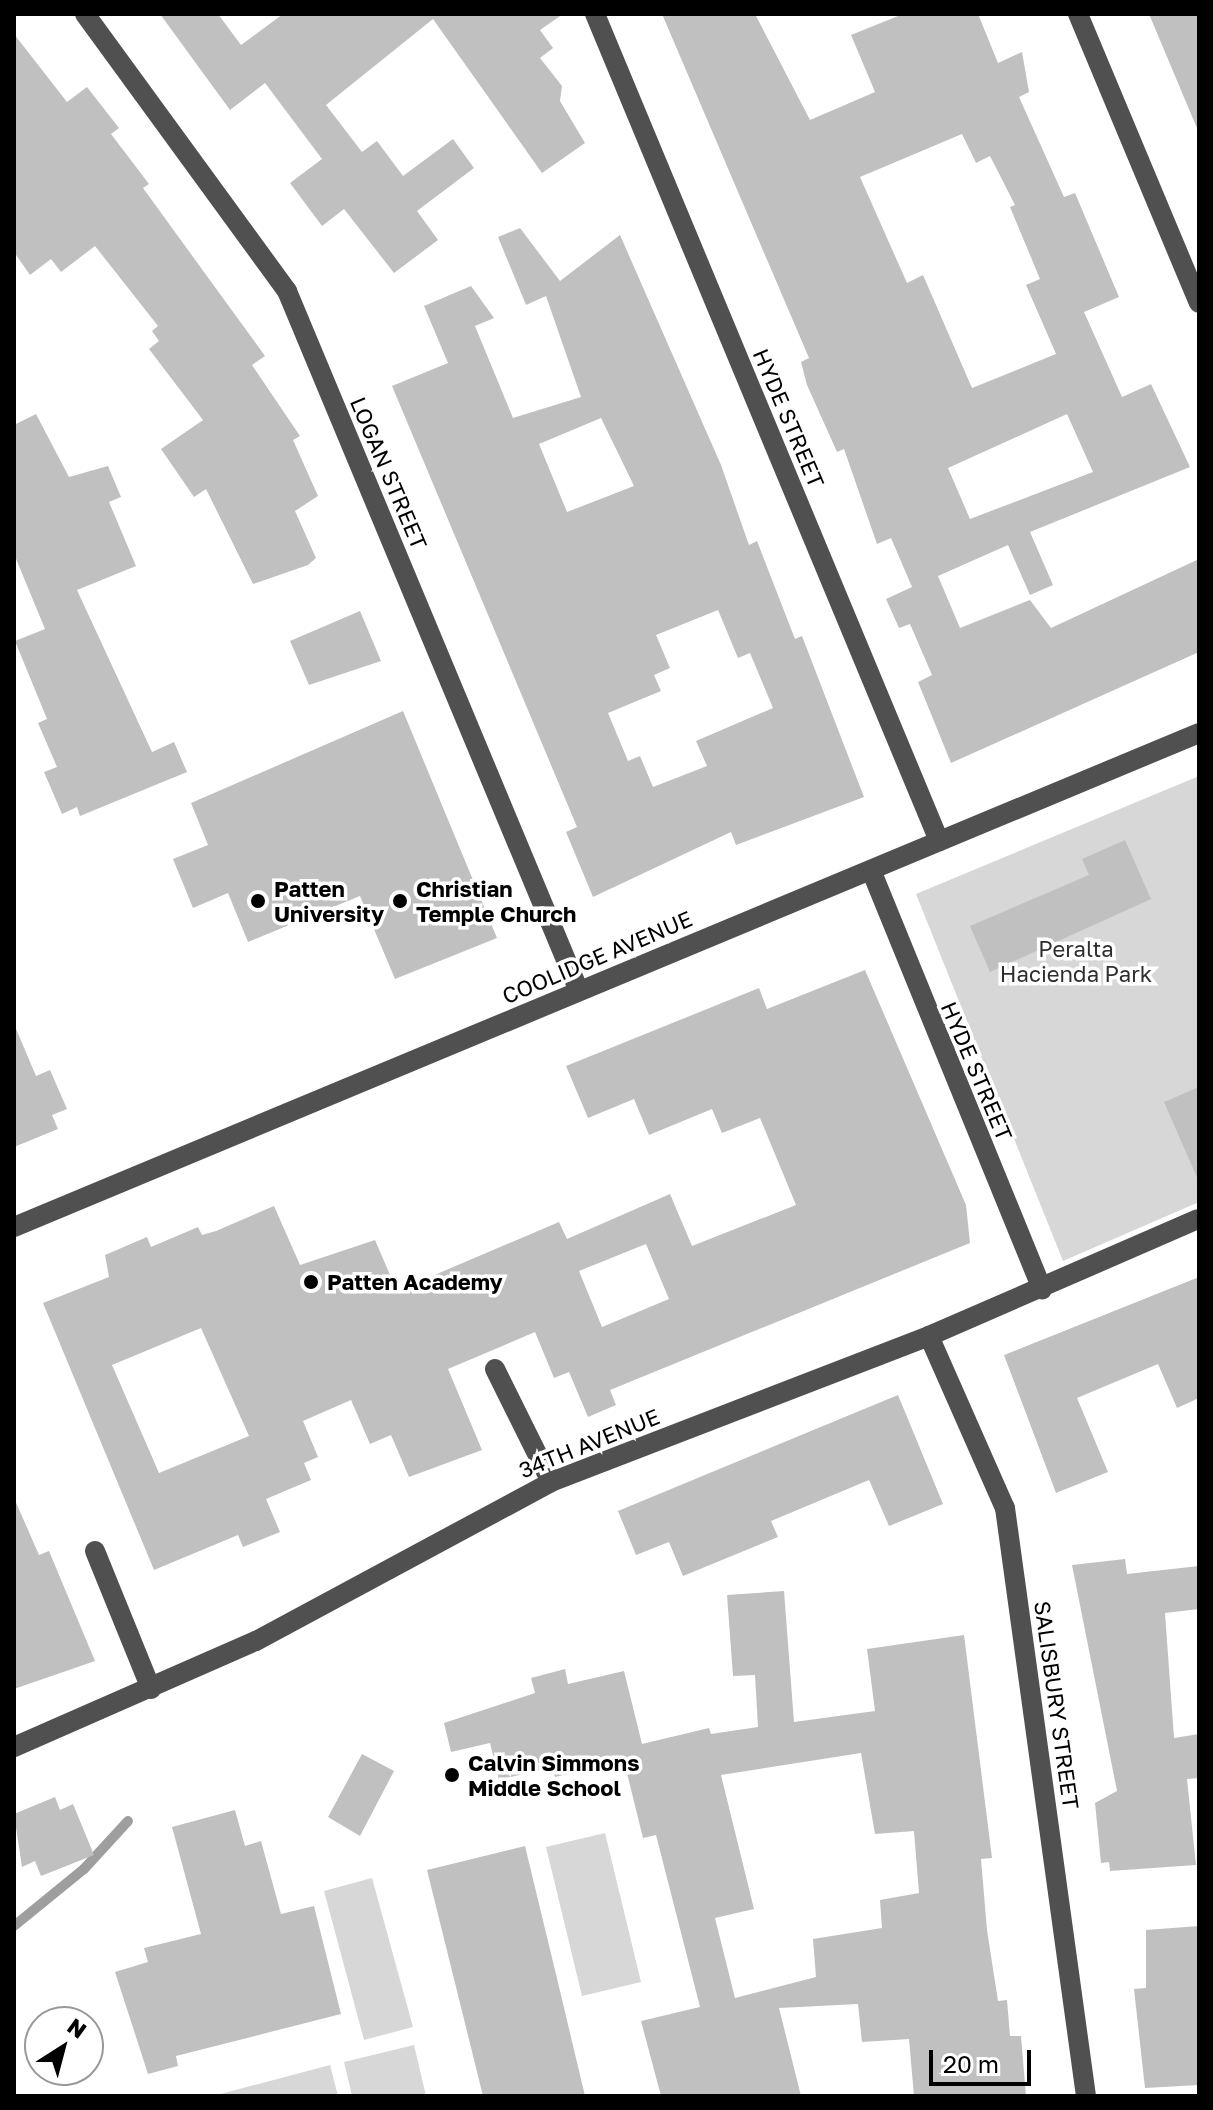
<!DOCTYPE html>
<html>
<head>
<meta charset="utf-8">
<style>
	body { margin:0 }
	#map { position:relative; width:1213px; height:2110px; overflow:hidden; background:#fff; font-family:"Golos Text",sans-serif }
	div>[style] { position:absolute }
	.green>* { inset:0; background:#d7d7d7 }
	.stream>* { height:10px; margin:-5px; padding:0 5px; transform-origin:5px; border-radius:5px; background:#9e9e9e }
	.building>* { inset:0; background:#c0c0c0 }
	.minor>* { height:20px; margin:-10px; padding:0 10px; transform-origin:10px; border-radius:10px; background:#505050 }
	.dots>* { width:22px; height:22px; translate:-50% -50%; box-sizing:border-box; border:4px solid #fff; border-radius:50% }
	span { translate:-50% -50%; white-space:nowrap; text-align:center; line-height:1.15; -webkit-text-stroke:7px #fff; paint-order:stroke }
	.street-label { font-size:22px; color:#000 }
	.poi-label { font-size:22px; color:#000; font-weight:700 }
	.left { translate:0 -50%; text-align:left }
	.park-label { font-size:22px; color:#2e2e2e }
	.frame { position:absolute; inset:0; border:16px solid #000; pointer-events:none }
	.north { position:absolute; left:24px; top:2006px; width:80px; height:80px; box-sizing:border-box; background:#fff; border:2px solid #999; border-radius:50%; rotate:36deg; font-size:22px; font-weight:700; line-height:32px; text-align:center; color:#000 }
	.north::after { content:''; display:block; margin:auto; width:28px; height:36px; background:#000; clip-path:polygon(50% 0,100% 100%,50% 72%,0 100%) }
	.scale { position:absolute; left:929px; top:2050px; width:102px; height:36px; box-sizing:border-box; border:4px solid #000; border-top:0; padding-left:10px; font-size:24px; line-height:28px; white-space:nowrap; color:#000; -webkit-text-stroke:6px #fff; paint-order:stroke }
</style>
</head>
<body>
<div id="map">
	<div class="green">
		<div style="clip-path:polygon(1199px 776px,1199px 1202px,1063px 1261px,916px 894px)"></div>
		<div style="clip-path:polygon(605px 1833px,641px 1982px,582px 1996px,546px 1847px)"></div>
		<div style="clip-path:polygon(372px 1878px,413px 2027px,364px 2040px,324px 1891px)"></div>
		<div style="clip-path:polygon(414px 2045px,426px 2096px,352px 2096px,344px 2062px)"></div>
		<div style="clip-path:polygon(330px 2065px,338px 2096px,213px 2096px)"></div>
	</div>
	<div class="stream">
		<div style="left:14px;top:1926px;width:90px;rotate:-39.2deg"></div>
		<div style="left:84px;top:1869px;width:65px;rotate:-47.5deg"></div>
	</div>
	<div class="building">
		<div style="clip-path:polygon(160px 14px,218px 14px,241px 45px,283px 14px,563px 14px,540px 30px,553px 48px,540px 58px,562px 86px,560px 101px,585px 143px,542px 173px,433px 19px,326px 105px,362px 152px,377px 141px,403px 176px,453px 139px,474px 168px,417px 211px,438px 240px,394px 273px,344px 209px,322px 226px,290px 183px,322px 159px,265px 83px,230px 110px)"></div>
		<div style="clip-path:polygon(evenodd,662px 14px,755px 14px,810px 120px,875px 92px,851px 35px,903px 14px,978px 14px,998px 63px,1022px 52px,1029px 92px,1019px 97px,1064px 197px,1075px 193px,1119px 297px,1084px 312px,1122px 397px,1151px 384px,1190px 467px,1030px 532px,1053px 585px,1030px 595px,1008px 545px,938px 576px,960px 628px,1030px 600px,1051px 628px,1199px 559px,1199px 652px,951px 763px,918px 682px,932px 675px,910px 624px,899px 628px,886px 599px,912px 587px,891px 538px,877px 544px,844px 449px,837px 452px,807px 385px,801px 362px,809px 358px,662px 14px,962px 134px,976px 163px,990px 156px,1015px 205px,1010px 207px,1040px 279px,1026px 285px,1056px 354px,972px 388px,923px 275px,907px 283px,860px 177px,962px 134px,662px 14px,1067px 414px,1093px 472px,970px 519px,948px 468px,1067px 414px)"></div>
		<div style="clip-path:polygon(1149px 14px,1199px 14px,1199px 133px)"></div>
		<div style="clip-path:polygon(14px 34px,67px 102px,87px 87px,119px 128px,111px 134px,149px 184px,143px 188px,265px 356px,252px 365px,300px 436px,293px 440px,318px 496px,295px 511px,316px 558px,308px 565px,253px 584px,206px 489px,194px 497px,161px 449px,203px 420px,149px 349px,159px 341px,152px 331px,158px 326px,95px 246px,61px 272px,51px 259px,30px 275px,14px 252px)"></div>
		<div style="clip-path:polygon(evenodd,520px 228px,560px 281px,620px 235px,721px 465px,749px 545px,757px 541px,795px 639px,802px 636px,864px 797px,736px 845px,731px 832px,593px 897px,566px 832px,577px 827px,392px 386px,448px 363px,424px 306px,471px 286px,494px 318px,475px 326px,513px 418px,581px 397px,546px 296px,526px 305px,498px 237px,520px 228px,601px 418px,634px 486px,567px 512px,539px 444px,601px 418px,520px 228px,718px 610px,738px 658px,750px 653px,773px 708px,696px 741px,707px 766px,653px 787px,640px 756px,628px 761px,608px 713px,661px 691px,654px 675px,670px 668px,656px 635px,718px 610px)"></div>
		<div style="clip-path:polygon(36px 414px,69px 477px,108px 466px,121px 497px,109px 502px,136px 566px,77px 590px,152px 752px,174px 742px,187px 772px,80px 816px,77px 807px,62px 814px,44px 772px,57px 767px,38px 723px,47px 719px,15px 641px,45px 629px,14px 554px,14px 425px)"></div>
		<div style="clip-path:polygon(360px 611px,381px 661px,309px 685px,290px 641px)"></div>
		<div style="clip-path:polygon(403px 711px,497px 938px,395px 979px,360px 896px,248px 942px,228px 893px,193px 908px,173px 859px,208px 845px,191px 803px)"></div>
		<div style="clip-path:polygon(1125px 840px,1151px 899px,990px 972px,970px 926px,1089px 875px,1082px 859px)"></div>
		<div style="clip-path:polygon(evenodd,865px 970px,966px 1205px,970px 1243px,610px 1390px,616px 1405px,588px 1417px,569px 1372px,554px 1378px,535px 1332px,448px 1369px,482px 1450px,409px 1477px,391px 1435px,370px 1444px,351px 1400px,303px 1421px,318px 1457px,304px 1463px,311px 1480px,266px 1499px,280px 1532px,243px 1547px,238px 1535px,154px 1570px,43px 1303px,109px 1277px,105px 1255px,147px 1237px,151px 1247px,198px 1227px,202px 1235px,216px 1231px,274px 1206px,300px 1265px,375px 1240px,397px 1291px,559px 1222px,567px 1239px,670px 1194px,692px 1246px,796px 1205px,760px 1118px,722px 1133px,712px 1109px,649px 1135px,634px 1099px,588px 1118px,566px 1066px,759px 988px,767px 1009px,865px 970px,646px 1244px,669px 1299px,602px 1327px,579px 1271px,646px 1244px,865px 970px,201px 1328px,249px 1436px,159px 1473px,112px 1365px,201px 1328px)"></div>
		<div style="clip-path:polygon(14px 1024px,36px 1076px,50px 1070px,67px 1109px,52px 1115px,58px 1129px,14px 1147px)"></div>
		<div style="clip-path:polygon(1199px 1087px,1199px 1182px,1164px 1102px)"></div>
		<div style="clip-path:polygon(1199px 1277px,1199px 1398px,1177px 1408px,1158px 1364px,1077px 1398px,1108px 1472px,1056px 1493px,1004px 1355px)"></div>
		<div style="clip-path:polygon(898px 1395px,943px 1504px,889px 1526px,869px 1480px,771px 1521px,778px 1537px,683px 1576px,669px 1542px,636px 1555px,618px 1511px)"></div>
		<div style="clip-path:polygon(14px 1498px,39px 1555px,49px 1551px,95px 1661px,14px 1689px)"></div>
		<div style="clip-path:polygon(1125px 1559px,1127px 1574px,1199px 1566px,1199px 1609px,1165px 1613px,1174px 1738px,1199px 1734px,1199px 1778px,1187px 1779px,1196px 1865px,1110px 1871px,1109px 1862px,1101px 1863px,1095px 1803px,1117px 1791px,1072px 1565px)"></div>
		<div style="clip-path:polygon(evenodd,784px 1591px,794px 1722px,875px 1711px,867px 1649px,964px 1635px,992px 1858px,981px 1859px,987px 1930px,998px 2001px,1007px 2000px,1010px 2036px,1021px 2036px,1026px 2096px,914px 2096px,909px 2039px,862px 2042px,858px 2004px,779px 2008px,801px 2096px,661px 2096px,641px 2021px,700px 2007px,656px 1835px,643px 1838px,624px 1761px,555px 1777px,552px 1767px,499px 1780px,490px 1743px,451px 1752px,444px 1723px,535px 1693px,531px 1678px,565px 1669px,568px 1684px,624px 1671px,642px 1744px,709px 1728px,711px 1734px,758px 1727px,755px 1675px,733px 1676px,727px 1595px,784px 1591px,861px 1753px,875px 1834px,914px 1831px,919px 1893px,880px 1900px,882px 1928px,813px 1939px,816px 1977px,735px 1998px,715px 1918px,754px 1909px,721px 1775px,861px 1753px)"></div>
		<div style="clip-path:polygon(362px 1754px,394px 1771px,360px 1836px,328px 1817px)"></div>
		<div style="clip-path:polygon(55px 1797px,60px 1810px,73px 1804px,94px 1855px,41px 1876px,35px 1861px,22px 1867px,14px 1814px)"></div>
		<div style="clip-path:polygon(235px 1810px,245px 1846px,261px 1841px,281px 1914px,314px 1906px,341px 2014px,176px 2056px,178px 2066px,148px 2074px,115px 1972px,148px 1962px,144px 1948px,201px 1934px,172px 1827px)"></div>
		<div style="clip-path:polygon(525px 1846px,560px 1991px,585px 2096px,483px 2096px,427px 1870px)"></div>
		<div style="clip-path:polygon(1199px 1926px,1199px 2085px,1145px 2088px,1134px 1989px,1146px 1988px,1146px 1930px)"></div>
	</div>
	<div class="minor">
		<div style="left:85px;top:14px;width:343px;rotate:53.9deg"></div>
		<div style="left:287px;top:291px;width:758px;rotate:67.36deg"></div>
		<div style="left:595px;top:14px;width:896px;rotate:67.41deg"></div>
		<div style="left:1078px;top:14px;width:313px;rotate:67.3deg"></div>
		<div style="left:871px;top:870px;width:453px;rotate:67.8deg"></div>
		<div style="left:14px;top:1227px;width:1284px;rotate:-22.63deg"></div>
		<div style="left:929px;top:1336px;width:188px;rotate:66.2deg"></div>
		<div style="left:1005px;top:1508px;width:594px;rotate:82.16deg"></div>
		<div style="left:495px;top:1369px;width:126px;rotate:63.6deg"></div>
		<div style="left:95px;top:1551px;width:149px;rotate:67.9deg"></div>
		<div style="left:14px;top:1747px;width:264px;rotate:-23.7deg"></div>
		<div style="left:256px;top:1641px;width:335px;rotate:-28.3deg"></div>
		<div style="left:551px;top:1482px;width:405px;rotate:-21.1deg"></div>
		<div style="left:929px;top:1336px;width:293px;rotate:-23.5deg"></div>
	</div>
	<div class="dots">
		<div style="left:258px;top:901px;background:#000"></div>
		<div style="left:400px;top:901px;background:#000"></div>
		<div style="left:311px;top:1282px;background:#000"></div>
		<div style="left:452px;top:1775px;background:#000"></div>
	</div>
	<div class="street-label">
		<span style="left:789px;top:418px;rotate:67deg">HYDE STREET</span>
		<span style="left:389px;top:473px;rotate:67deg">LOGAN STREET</span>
		<span style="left:597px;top:957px;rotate:-23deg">COOLIDGE AVENUE</span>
		<span style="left:977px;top:1071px;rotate:67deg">HYDE STREET</span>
		<span style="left:589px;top:1443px;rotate:-22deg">34TH AVENUE</span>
		<span style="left:1057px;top:1705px;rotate:82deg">SALISBURY STREET</span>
	</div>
	<div class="poi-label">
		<span class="left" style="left:274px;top:901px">Patten<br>University</span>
		<span class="left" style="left:416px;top:901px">Christian<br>Temple Church</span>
		<span class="left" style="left:327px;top:1282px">Patten Academy</span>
		<span class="left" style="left:468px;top:1775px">Calvin Simmons<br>Middle School</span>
	</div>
	<div class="park-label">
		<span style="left:1076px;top:961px">Peralta<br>Hacienda Park</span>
	</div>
	<div class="frame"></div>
	<div class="north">N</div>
	<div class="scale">20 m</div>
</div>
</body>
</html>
